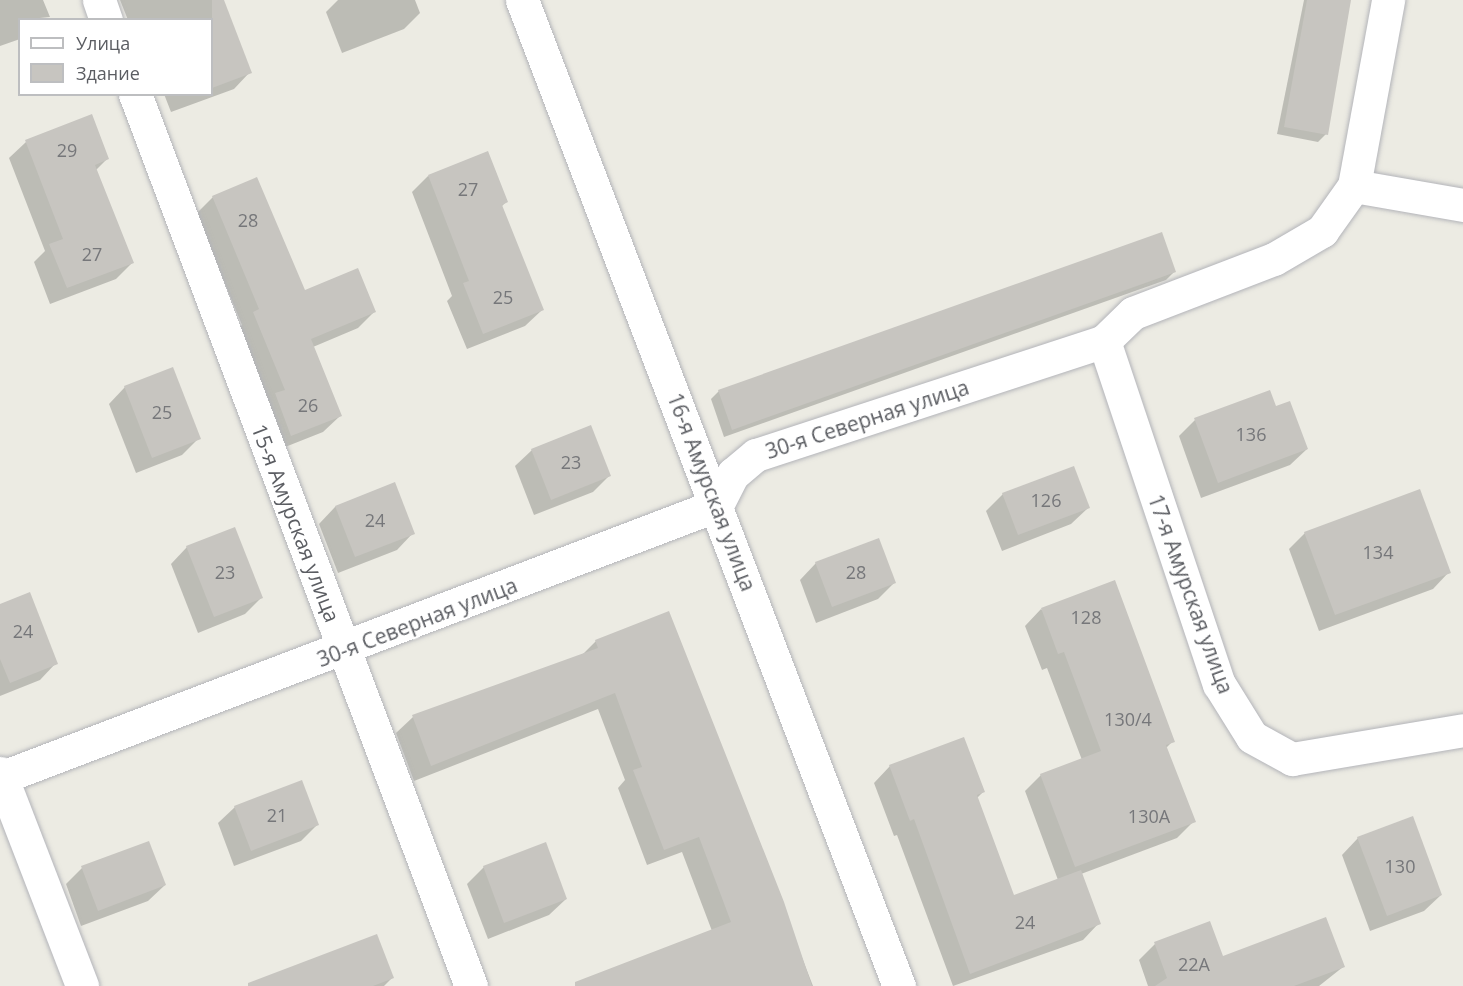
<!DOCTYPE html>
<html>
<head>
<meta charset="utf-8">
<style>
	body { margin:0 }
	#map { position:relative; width:1463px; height:986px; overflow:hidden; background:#ecebe3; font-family:"Open Sans",sans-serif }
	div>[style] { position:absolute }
	.shadow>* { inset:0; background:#0003 }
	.building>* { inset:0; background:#c7c5c0 }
	.roads { filter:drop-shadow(0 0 2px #b3b4b9) drop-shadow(0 0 2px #b3b4b9) }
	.minor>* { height:33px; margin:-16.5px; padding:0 16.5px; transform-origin:16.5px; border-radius:16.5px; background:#fff }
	span { translate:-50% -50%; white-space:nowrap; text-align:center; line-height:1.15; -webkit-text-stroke:4.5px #fff; paint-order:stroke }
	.number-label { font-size:18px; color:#76777a }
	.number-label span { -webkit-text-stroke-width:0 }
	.street-label { font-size:21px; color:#5b5d62 }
	.legend { position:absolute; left:18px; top:18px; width:195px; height:78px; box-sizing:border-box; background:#fff; border:2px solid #bdbec0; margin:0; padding:8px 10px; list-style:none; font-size:18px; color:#5b5d62 }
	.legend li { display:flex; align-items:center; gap:12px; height:30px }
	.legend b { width:30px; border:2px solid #bdbec0 }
</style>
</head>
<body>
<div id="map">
	<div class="shadow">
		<div style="clip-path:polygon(0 0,43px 0,50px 17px,20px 20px,20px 39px,0 46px)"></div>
		<div style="clip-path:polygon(120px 0,215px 0,250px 72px,234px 89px,171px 112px,164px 94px,212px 94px,212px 20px,128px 20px)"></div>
		<div style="clip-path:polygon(338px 0,415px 0,420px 13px,404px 29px,342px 53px,326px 12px)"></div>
		<div style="clip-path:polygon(1304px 0,1349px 0,1326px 134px,1318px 142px,1277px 134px)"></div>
		<div style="clip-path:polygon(26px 142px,107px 159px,96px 170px,132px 263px,116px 279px,50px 304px,34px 262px,45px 251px,9px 158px)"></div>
		<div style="clip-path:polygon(428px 176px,506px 202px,501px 207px,542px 310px,525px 326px,467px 349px,447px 301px,452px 296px,412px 192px)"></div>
		<div style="clip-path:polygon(256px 179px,304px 292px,374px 312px,358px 328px,313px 347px,340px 416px,323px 432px,275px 451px,238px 329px,242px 325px,196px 214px,213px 197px)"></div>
		<div style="clip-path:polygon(1174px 272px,1166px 280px,724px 437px,711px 399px,719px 391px)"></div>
		<div style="clip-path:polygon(125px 387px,199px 438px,182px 455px,136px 473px,109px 404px)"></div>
		<div style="clip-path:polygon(1275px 408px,1307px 449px,1290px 465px,1201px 498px,1179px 436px,1195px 420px)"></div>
		<div style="clip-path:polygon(532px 450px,609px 476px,593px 492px,534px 515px,515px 466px)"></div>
		<div style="clip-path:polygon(395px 484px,413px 533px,397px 550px,338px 573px,319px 524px,335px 507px)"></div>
		<div style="clip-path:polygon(1003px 494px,1088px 508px,1071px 524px,1002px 551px,986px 511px)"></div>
		<div style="clip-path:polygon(1305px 533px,1449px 572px,1433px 589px,1319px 631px,1289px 549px)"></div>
		<div style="clip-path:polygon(187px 547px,261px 598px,245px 614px,198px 633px,171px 564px)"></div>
		<div style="clip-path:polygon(816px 563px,894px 583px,878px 599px,816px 623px,800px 580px)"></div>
		<div style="clip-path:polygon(0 606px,56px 663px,40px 680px,0 696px)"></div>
		<div style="clip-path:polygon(1041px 609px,1173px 741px,1166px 748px,1194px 821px,1177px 838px,1081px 874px,1099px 923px,1083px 940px,953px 986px,897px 835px,894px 836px,874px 783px,890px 766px,983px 792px,977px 798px,1013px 897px,1058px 880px,1025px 791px,1041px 775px,1082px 760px,1047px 668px,1042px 670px,1025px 626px)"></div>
		<div style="clip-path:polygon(668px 613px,813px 986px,645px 986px,712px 931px,682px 852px,647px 865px,618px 788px,625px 780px,598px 709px,414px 781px,396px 733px,413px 717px,581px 656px,596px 641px)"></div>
		<div style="clip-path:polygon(235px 807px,318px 824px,301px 841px,234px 866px,218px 823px)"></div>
		<div style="clip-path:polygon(1358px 838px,1441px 895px,1424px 911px,1370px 931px,1342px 855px)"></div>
		<div style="clip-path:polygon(484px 867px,566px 899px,549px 915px,488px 939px,467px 884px)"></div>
		<div style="clip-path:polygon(82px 868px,165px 885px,148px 901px,81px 926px,66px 884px)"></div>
		<div style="clip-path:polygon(1155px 944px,1223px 958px,1343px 967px,1319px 986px,1148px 986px,1139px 960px)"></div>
		<div style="clip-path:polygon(392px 978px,384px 986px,296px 986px)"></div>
	</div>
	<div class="building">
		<div style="clip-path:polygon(212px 0,224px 0,252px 73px,212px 88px)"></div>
		<div style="clip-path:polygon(1307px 0,1351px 0,1328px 135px,1284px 127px)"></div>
		<div style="clip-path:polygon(92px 114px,109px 159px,95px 165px,134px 263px,67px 288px,49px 244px,63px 239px,25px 140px)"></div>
		<div style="clip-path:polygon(488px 151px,508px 202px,502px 205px,544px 310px,483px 334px,463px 283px,469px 281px,428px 175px)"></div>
		<div style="clip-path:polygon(257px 177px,305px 290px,358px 268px,376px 312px,311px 339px,342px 416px,291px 436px,275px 393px,285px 390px,253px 312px,259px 309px,212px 196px)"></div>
		<div style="clip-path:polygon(1162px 232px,1176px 272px,732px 430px,718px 390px)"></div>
		<div style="clip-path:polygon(173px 367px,201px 439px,152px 458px,124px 386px)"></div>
		<div style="clip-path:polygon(1270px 390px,1276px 406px,1290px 401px,1308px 449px,1218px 483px,1194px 418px)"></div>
		<div style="clip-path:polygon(591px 425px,611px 476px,551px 500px,531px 449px)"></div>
		<div style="clip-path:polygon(1074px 466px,1090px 508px,1018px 535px,1002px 493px)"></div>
		<div style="clip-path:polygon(395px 482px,415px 534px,355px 557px,335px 506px)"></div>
		<div style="clip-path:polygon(1420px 489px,1451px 573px,1335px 615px,1304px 532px)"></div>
		<div style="clip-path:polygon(235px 527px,263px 598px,214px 617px,186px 546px)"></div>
		<div style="clip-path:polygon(879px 538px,896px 583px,832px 607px,815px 562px)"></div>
		<div style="clip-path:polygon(1115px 580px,1175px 742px,1166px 745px,1196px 822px,1075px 867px,1040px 774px,1101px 751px,1064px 652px,1058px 654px,1041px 608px)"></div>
		<div style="clip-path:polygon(30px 592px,58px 664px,10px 683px,0 659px,0 604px)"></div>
		<div style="clip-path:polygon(669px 611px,784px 902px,812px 986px,575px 986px,575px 982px,731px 922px,699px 837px,664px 850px,633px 770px,642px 767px,615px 693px,431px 766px,412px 715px,598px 648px,595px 640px)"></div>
		<div style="clip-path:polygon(964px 737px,985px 792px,977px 795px,1014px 895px,1081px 870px,1101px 924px,970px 974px,914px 819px,910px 821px,889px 765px)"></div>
		<div style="clip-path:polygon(302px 780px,319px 825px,251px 851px,234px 806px)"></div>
		<div style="clip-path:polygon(1413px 816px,1442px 895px,1387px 916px,1357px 837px)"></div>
		<div style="clip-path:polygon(149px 841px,166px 885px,98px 911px,81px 866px)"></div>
		<div style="clip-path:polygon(546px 842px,567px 899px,504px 923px,483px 866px)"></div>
		<div style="clip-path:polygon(1326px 917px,1345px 967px,1294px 986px,1155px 986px,1167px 978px,1154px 942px,1210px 921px,1223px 956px)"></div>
		<div style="clip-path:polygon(377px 934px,394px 978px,373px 986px,248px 986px,248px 983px)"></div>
	</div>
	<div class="roads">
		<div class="minor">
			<div style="left:99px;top:0;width:21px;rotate:71deg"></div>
			<div style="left:522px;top:0;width:1056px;rotate:69.08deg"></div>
			<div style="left:135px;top:94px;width:953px;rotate:69.36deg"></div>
			<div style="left:1354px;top:186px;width:189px;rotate:-79.6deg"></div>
			<div style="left:1104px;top:341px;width:362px;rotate:71.5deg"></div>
			<div style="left:1219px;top:684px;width:62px;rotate:58.1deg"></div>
			<div style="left:1252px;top:737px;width:46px;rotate:28.8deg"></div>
			<div style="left:1292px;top:759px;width:173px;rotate:-9.6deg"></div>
			<div style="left:0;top:773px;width:228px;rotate:68.9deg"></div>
			<div style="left:0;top:778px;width:767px;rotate:-20.84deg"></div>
			<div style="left:717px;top:505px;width:35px;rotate:-63deg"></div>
			<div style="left:733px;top:474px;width:30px;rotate:-40deg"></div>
			<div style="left:756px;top:455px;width:366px;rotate:-18.1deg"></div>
			<div style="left:1104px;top:341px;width:40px;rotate:-44deg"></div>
			<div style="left:1133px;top:313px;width:151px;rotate:-21deg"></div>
			<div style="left:1274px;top:259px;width:56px;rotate:-30.3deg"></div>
			<div style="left:1322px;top:231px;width:55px;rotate:-54.6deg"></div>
			<div style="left:1354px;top:186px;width:111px;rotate:9.9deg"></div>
		</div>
	</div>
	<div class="number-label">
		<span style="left:67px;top:150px">29</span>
		<span style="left:468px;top:189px">27</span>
		<span style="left:248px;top:220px">28</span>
		<span style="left:92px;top:254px">27</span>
		<span style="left:503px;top:297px">25</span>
		<span style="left:308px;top:405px">26</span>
		<span style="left:162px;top:412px">25</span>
		<span style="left:1251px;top:434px">136</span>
		<span style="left:571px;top:462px">23</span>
		<span style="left:1046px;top:500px">126</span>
		<span style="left:375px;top:520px">24</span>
		<span style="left:1378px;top:552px">134</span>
		<span style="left:225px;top:572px">23</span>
		<span style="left:856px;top:572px">28</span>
		<span style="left:1086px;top:617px">128</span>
		<span style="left:23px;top:631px">24</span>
		<span style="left:1128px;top:719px">130/4</span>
		<span style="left:277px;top:815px">21</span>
		<span style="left:1149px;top:816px">130А</span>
		<span style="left:1400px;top:866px">130</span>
		<span style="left:1025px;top:922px">24</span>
		<span style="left:1194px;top:964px">22А</span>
	</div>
	<div class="street-label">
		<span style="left:867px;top:419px;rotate:-18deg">30-я Северная улица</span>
		<span style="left:712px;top:492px;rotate:69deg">16-я Амурская улица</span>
		<span style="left:296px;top:523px;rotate:69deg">15-я Амурская улица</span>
		<span style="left:1191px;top:594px;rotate:70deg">17-я Амурская улица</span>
		<span style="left:417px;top:622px;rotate:-21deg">30-я Северная улица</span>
	</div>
	<ul class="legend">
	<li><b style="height:8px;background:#fff"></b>Улица</li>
	<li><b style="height:16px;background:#c7c5c0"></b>Здание</li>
	</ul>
</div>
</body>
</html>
